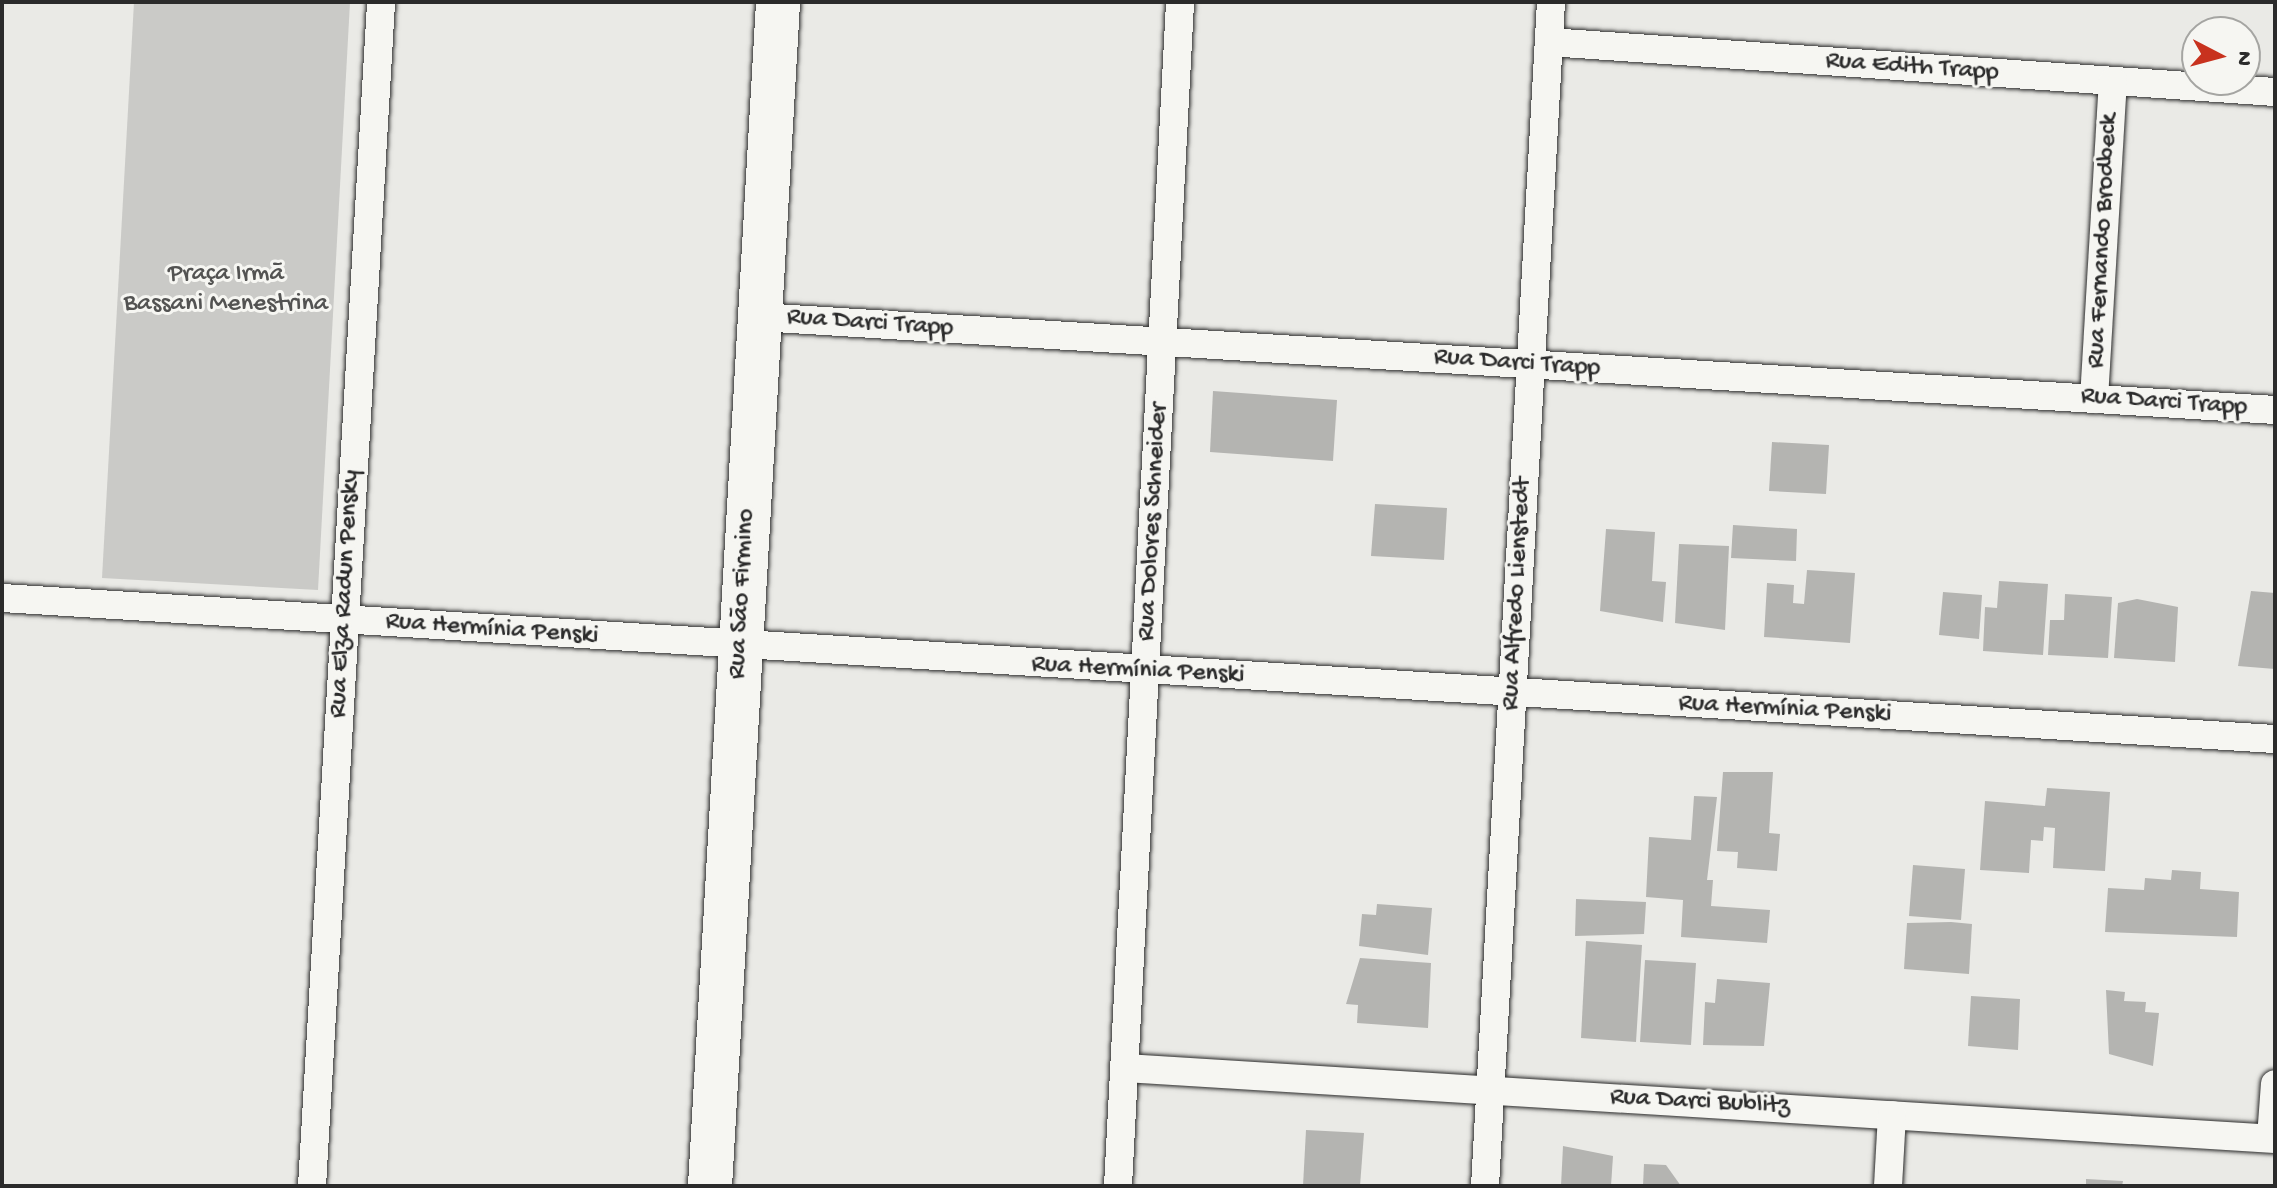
<!DOCTYPE html>
<html>
<head>
<meta charset="utf-8">
<style>
	body { margin:0 }
	#map { position:relative; width:2277px; height:1188px; overflow:hidden; background:#eaeae6; font-family:"Gochi Hand",sans-serif }
	div>[style] { position:absolute }
	.green>* { inset:0; background:#cacac7 }
	.building>* { inset:0; background:#b4b4b1 }
	.roads { filter:drop-shadow(0 0 2px #2b2b2b) drop-shadow(0 0 2px #2b2b2b) }
	.minor>* { height:28px; margin:-14px; padding:0 14px; transform-origin:14px; border-radius:14px; background:#f6f6f2 }
	.primary>* { height:44px; margin:-22px; padding:0 22px; transform-origin:22px; border-radius:22px; background:#f6f6f2 }
	span { translate:-50% -50%; white-space:nowrap; text-align:center; line-height:1.15; -webkit-text-stroke:6px #f6f6f2; paint-order:stroke }
	.street-label { font-size:26px; color:#2b2b2b }
	.park-label { font-size:26px; color:#535352 }
	.frame { position:absolute; inset:0; border:4px solid #2b2b2b; pointer-events:none }
	.north { position:absolute; left:2181px; top:16px; width:80px; height:80px; box-sizing:border-box; background:#f6f6f2; border:2px solid #a5a5a2; border-radius:50%; rotate:96deg; font-size:22px; font-weight:700; line-height:32px; text-align:center; color:#2b2b2b }
	.north::after { content:''; display:block; margin:auto; width:28px; height:36px; background:#c8321e; clip-path:polygon(50% 0,100% 100%,50% 72%,0 100%) }
</style>
</head>
<body>
<div id="map">
	<div class="green">
		<div style="clip-path:polygon(134px 2px,350px 2px,318px 590px,102px 578px)"></div>
	</div>
	<div class="building">
		<div style="clip-path:polygon(1213px 391px,1337px 400px,1333px 461px,1210px 452px)"></div>
		<div style="clip-path:polygon(1772px 442px,1829px 445px,1826px 494px,1769px 491px)"></div>
		<div style="clip-path:polygon(1375px 504px,1447px 508px,1444px 560px,1371px 556px)"></div>
		<div style="clip-path:polygon(1733px 525px,1797px 529px,1796px 561px,1731px 558px)"></div>
		<div style="clip-path:polygon(1606px 529px,1655px 532px,1652px 581px,1666px 582px,1663px 622px,1600px 611px)"></div>
		<div style="clip-path:polygon(1679px 544px,1729px 546px,1725px 630px,1675px 623px)"></div>
		<div style="clip-path:polygon(1807px 570px,1855px 573px,1850px 643px,1764px 637px,1767px 583px,1794px 585px,1793px 603px,1804px 604px)"></div>
		<div style="clip-path:polygon(1999px 581px,2048px 584px,2043px 655px,1983px 651px,1985px 607px,1997px 608px)"></div>
		<div style="clip-path:polygon(2251px 591px,2275px 593px,2275px 669px,2238px 666px)"></div>
		<div style="clip-path:polygon(1943px 592px,1982px 595px,1979px 639px,1939px 635px)"></div>
		<div style="clip-path:polygon(2065px 594px,2112px 597px,2108px 658px,2048px 655px,2050px 620px,2064px 620px)"></div>
		<div style="clip-path:polygon(2137px 599px,2178px 607px,2175px 662px,2114px 658px,2118px 603px)"></div>
		<div style="clip-path:polygon(1723px 772px,1773px 772px,1769px 833px,1780px 834px,1777px 871px,1737px 868px,1738px 852px,1717px 851px)"></div>
		<div style="clip-path:polygon(2047px 788px,2110px 792px,2105px 871px,2053px 868px,2055px 828px,2044px 827px,2043px 841px,2031px 840px,2029px 873px,1980px 870px,1985px 801px,2045px 806px)"></div>
		<div style="clip-path:polygon(1694px 796px,1717px 797px,1707px 880px,1713px 880px,1711px 906px,1770px 910px,1767px 943px,1681px 937px,1683px 900px,1646px 897px,1649px 837px,1691px 840px)"></div>
		<div style="clip-path:polygon(1913px 865px,1965px 869px,1961px 920px,1909px 916px)"></div>
		<div style="clip-path:polygon(2172px 870px,2201px 872px,2200px 889px,2239px 892px,2237px 937px,2105px 932px,2108px 888px,2144px 890px,2145px 878px,2171px 880px)"></div>
		<div style="clip-path:polygon(1576px 899px,1646px 902px,1644px 934px,1575px 936px)"></div>
		<div style="clip-path:polygon(1377px 904px,1432px 908px,1428px 955px,1359px 946px,1362px 914px,1376px 915px)"></div>
		<div style="clip-path:polygon(1951px 922px,1972px 924px,1969px 974px,1904px 969px,1907px 923px)"></div>
		<div style="clip-path:polygon(1586px 941px,1642px 945px,1636px 1042px,1581px 1038px)"></div>
		<div style="clip-path:polygon(1360px 958px,1431px 963px,1428px 1028px,1357px 1023px,1358px 1005px,1346px 1004px)"></div>
		<div style="clip-path:polygon(1645px 960px,1696px 963px,1691px 1045px,1640px 1042px)"></div>
		<div style="clip-path:polygon(1717px 979px,1770px 983px,1764px 1046px,1703px 1045px,1705px 1002px,1715px 1003px)"></div>
		<div style="clip-path:polygon(2106px 990px,2125px 992px,2124px 1001px,2146px 1002px,2145px 1012px,2159px 1013px,2153px 1066px,2109px 1054px)"></div>
		<div style="clip-path:polygon(1971px 996px,2020px 999px,2018px 1050px,1968px 1046px)"></div>
		<div style="clip-path:polygon(1306px 1130px,1364px 1133px,1360px 1186px,1303px 1186px)"></div>
		<div style="clip-path:polygon(1563px 1146px,1613px 1156px,1611px 1186px,1561px 1186px)"></div>
		<div style="clip-path:polygon(1644px 1164px,1666px 1165px,1681px 1186px,1643px 1186px)"></div>
		<div style="clip-path:polygon(2086px 1179px,2123px 1181px,2122px 1186px,2086px 1186px)"></div>
	</div>
	<div class="roads">
		<div class="minor">
			<div style="left:1549px;top:42px;width:728px;rotate:3.94deg"></div>
			<div style="left:759px;top:317px;width:1519px;rotate:3.51deg"></div>
			<div style="left:2094px;top:399px;width:318px;rotate:-86.6deg"></div>
			<div style="left:2px;top:598px;width:2277px;rotate:3.55deg"></div>
			<div style="left:1125px;top:1068px;width:1152px;rotate:3.53deg"></div>
			<div style="left:2271px;top:1138px;width:54px;rotate:-85.8deg"></div>
			<div style="left:312px;top:1186px;width:1186px;rotate:-86.66deg"></div>
			<div style="left:1118px;top:1186px;width:1186px;rotate:-87deg"></div>
			<div style="left:1485px;top:1186px;width:1186px;rotate:-86.81deg"></div>
			<div style="left:1888px;top:1186px;width:71px;rotate:-86.8deg"></div>
		</div>
		<div class="primary">
			<div style="left:710px;top:1186px;width:1186px;rotate:-86.71deg"></div>
		</div>
	</div>
	<div class="street-label">
		<span style="left:1912px;top:68px;rotate:4deg">Rua Edith Trapp</span>
		<span style="left:2104px;top:241px;rotate:-87deg">Rua Fernando Brodbeck</span>
		<span style="left:870px;top:324px;rotate:4deg">Rua Darci Trapp</span>
		<span style="left:1517px;top:364px;rotate:4deg">Rua Darci Trapp</span>
		<span style="left:2164px;top:403px;rotate:4deg">Rua Darci Trapp</span>
		<span style="left:1154px;top:522px;rotate:-87deg">Rua Dolores Schneider</span>
		<span style="left:346px;top:594px;rotate:-87deg">Rua Elza Radun Pensky</span>
		<span style="left:743px;top:594px;rotate:-87deg">Rua São Firmino</span>
		<span style="left:1518px;top:594px;rotate:-87deg">Rua Alfredo Lienstedt</span>
		<span style="left:492px;top:630px;rotate:4deg">Rua Hermínia Penski</span>
		<span style="left:1138px;top:671px;rotate:3deg">Rua Hermínia Penski</span>
		<span style="left:1785px;top:710px;rotate:3deg">Rua Hermínia Penski</span>
		<span style="left:1700px;top:1103px;rotate:3deg">Rua Darci Bublitz</span>
	</div>
	<div class="park-label">
		<span style="left:226px;top:290px">Praça Irmã<br>Bassani Menestrina</span>
	</div>
	<div class="frame"></div>
	<div class="north">N</div>
</div>
</body>
</html>
